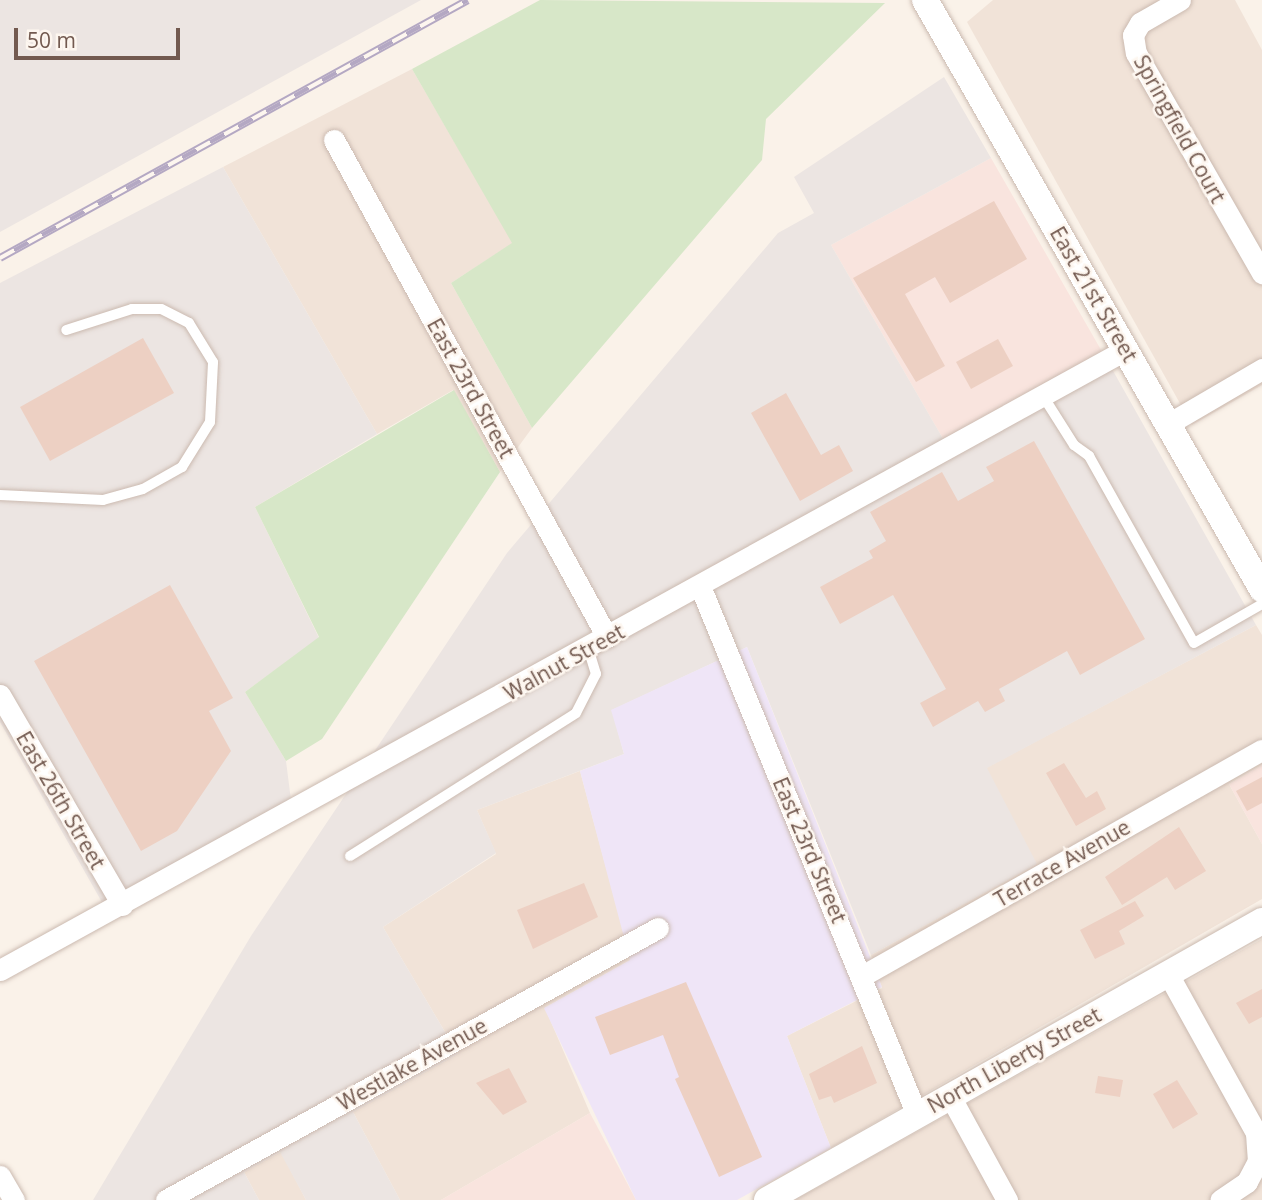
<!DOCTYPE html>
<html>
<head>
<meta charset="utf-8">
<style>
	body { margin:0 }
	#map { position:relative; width:1262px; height:1200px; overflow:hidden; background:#faf2e9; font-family:"Open Sans",sans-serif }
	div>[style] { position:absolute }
	.residential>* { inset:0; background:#f1e3d8 }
	.commercial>* { inset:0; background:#f9e4de }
	.industrial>* { inset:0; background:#ece5e2 }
	.education>* { inset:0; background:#efe5f7 }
	.green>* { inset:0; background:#d7e7c8 }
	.building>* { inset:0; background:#edd0c3 }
	.roads { filter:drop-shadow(0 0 2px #cbbab0) drop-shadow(0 0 2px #cbbab0) }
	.service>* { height:10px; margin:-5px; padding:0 5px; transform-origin:5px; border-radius:5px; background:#fff }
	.minor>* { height:21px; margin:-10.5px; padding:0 10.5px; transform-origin:10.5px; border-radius:10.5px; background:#fff }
	.tertiary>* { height:26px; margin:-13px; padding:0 13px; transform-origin:13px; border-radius:13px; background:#fff }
	.rail>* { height:8px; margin-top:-4px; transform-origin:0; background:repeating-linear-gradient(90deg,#fdf6ef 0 16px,#b4a8c3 0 32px); box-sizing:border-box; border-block:2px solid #b4a8c3 }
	span { translate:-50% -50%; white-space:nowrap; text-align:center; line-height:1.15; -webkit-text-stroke:5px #fdf6ef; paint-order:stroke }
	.street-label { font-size:21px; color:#72594f }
	.scale { position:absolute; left:14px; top:28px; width:166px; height:32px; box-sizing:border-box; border:4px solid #72594f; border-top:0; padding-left:9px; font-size:21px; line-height:24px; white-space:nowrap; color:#72594f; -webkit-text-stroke:5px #fdf6ef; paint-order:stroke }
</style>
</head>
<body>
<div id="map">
	<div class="residential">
		<div style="clip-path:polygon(993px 0,1235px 0,1262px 50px,1262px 385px,1192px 425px,967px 22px)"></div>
		<div style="clip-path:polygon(412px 69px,513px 243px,451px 283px,532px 428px,500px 472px,453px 390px,377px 434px,223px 167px)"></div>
		<div style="clip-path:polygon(1256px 625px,1262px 635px,1262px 765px,1229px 784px,1262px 844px,1262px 899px,831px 1148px,787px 1036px,882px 988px,871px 955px,1036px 864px,986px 768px)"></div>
		<div style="clip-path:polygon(580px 771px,631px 960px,545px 1008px,590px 1113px,441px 1200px,400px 1200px,353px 1112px,458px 1054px,383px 927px,496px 854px,477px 810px)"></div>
		<div style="clip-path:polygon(1262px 939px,1262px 1200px,795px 1200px)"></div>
		<div style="clip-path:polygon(281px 1152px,306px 1200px,259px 1200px,244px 1172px)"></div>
	</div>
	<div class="commercial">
		<div style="clip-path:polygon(991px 158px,1112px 369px,953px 456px,831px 245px)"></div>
		<div style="clip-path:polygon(1262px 765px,1262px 844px,1229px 784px)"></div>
		<div style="clip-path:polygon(590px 1113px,636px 1200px,441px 1200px)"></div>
	</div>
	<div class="industrial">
		<div style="clip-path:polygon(0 0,421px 0,0 232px)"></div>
		<div style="clip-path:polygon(944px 77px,991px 158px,831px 245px,953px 456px,1112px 369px,1256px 625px,987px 768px,1037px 864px,871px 955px,747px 647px,612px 710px,624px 754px,477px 810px,496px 853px,383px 927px,458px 1054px,353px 1112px,400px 1200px,306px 1200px,280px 1152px,244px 1172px,259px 1200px,93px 1200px,251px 936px,507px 553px,778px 233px,814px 213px,794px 177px)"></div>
		<div style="clip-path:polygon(223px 167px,377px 434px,255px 507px,319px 638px,245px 692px,286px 761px,293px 816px,112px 920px,0 722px,0 283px)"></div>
	</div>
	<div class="education">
		<div style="clip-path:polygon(747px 647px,882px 987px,787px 1036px,831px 1148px,737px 1200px,636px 1200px,544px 1008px,630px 960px,580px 771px,624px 754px,611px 710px)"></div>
	</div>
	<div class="green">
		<div style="clip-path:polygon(540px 0,885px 3px,766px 119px,762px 160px,532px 428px,451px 283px,512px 243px,412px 69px)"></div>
		<div style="clip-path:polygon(454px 390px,500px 472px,322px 739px,286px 761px,245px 692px,319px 637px,255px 507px)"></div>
	</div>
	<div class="building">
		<div style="clip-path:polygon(994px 201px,1027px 259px,950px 303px,935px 277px,905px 294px,945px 366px,916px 382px,853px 278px)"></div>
		<div style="clip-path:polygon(143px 338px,174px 393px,50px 461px,20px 407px)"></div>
		<div style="clip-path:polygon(998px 339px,1013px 366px,971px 389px,956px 362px)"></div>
		<div style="clip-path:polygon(786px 393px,821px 455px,839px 445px,853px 471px,800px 501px,751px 413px)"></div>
		<div style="clip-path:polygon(1034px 441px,1145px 639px,1080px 675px,1067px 651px,999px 689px,1005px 701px,985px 712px,978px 701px,933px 727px,920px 703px,946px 689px,893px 595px,840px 624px,820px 587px,873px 558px,869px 551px,886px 541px,870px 512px,942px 472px,958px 501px,994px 481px,986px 467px)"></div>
		<div style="clip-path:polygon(170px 585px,233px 698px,209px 711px,231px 751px,177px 831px,141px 851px,34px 661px)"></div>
		<div style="clip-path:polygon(1064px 763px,1086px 798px,1097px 791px,1106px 809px,1076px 826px,1046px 773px)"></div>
		<div style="clip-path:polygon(1262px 777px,1262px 803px,1247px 811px,1236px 791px)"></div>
		<div style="clip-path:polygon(1179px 827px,1206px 871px,1175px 890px,1167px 877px,1122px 905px,1105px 877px)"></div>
		<div style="clip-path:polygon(584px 883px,598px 917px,533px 949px,517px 910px)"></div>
		<div style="clip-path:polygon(1135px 901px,1144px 916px,1119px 931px,1125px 944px,1095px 959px,1080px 930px)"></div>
		<div style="clip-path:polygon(686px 982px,762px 1157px,719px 1177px,675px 1079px,679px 1077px,663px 1035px,610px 1055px,595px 1017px)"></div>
		<div style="clip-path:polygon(1262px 989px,1262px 1017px,1249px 1024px,1236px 1003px)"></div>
		<div style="clip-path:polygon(862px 1046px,877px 1083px,834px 1103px,831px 1096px,819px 1100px,809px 1074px)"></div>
		<div style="clip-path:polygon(509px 1068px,527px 1102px,503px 1115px,476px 1083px)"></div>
		<div style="clip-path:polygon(1098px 1076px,1123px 1080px,1120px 1097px,1095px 1093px)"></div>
		<div style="clip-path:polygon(1177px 1080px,1198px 1114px,1173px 1129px,1153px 1094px)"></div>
	</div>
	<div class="roads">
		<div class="service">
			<div style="left:1043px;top:396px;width:58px;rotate:57.7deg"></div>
			<div style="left:1074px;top:445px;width:19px;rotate:36deg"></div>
			<div style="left:1089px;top:456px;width:214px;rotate:60.7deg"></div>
			<div style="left:1194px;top:643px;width:78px;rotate:-29.8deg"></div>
			<div style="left:0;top:495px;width:103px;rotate:2.8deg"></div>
			<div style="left:103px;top:500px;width:41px;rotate:-15.4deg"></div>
			<div style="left:143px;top:489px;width:45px;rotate:-29.4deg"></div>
			<div style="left:182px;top:467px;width:53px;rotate:-58.1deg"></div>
			<div style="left:210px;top:422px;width:60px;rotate:-87.1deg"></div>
			<div style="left:213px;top:362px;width:46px;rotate:-121.6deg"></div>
			<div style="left:189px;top:323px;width:31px;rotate:-153deg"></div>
			<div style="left:161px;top:309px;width:29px;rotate:180deg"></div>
			<div style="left:132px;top:309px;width:69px;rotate:162.3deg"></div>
			<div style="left:350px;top:856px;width:267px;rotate:-32.3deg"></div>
			<div style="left:576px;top:713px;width:44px;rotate:-62.9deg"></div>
			<div style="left:596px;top:674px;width:27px;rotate:-107deg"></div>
		</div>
		<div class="minor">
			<div style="left:1180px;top:0;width:46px;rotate:150.1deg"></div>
			<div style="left:1140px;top:23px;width:14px;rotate:120deg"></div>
			<div style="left:1133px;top:35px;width:18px;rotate:81deg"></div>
			<div style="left:1136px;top:53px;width:254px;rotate:60.2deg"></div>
			<div style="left:334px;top:140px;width:567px;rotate:61.22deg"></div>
			<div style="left:1168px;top:424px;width:109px;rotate:-30.3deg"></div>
			<div style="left:700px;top:586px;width:572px;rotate:67.7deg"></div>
			<div style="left:0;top:695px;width:243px;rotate:59.8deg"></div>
			<div style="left:0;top:970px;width:1285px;rotate:-28.86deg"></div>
			<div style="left:1168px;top:974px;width:182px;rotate:61deg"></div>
			<div style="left:1256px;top:1133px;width:28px;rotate:86deg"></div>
			<div style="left:1258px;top:1161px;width:24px;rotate:118deg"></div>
			<div style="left:1247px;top:1182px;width:32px;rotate:146deg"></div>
			<div style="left:862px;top:976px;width:459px;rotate:-29.5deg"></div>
			<div style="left:950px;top:1096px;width:119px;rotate:61.3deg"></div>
			<div style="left:0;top:1176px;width:28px;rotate:60deg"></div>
			<div style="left:166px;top:1200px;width:562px;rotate:-28.94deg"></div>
		</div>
		<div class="tertiary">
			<div style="left:925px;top:0;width:679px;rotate:60.22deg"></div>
			<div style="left:767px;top:1200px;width:568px;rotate:-29.41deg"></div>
		</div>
	</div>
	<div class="rail">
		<div style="left:0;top:258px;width:534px;rotate:-28.87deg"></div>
	</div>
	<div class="street-label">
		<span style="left:1180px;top:129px;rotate:61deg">Springfield Court</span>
		<span style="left:1094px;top:294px;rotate:60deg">East 21st Street</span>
		<span style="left:471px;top:388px;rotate:61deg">East 23rd Street</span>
		<span style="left:564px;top:662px;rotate:-29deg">Walnut Street</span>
		<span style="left:61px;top:800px;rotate:60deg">East 26th Street</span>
		<span style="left:810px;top:850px;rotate:67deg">East 23rd Street</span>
		<span style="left:1062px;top:863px;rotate:-30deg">Terrace Avenue</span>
		<span style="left:1014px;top:1060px;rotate:-29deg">North Liberty Street</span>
		<span style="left:412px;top:1064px;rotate:-29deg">Westlake Avenue</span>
	</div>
	<div class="scale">50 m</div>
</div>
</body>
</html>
